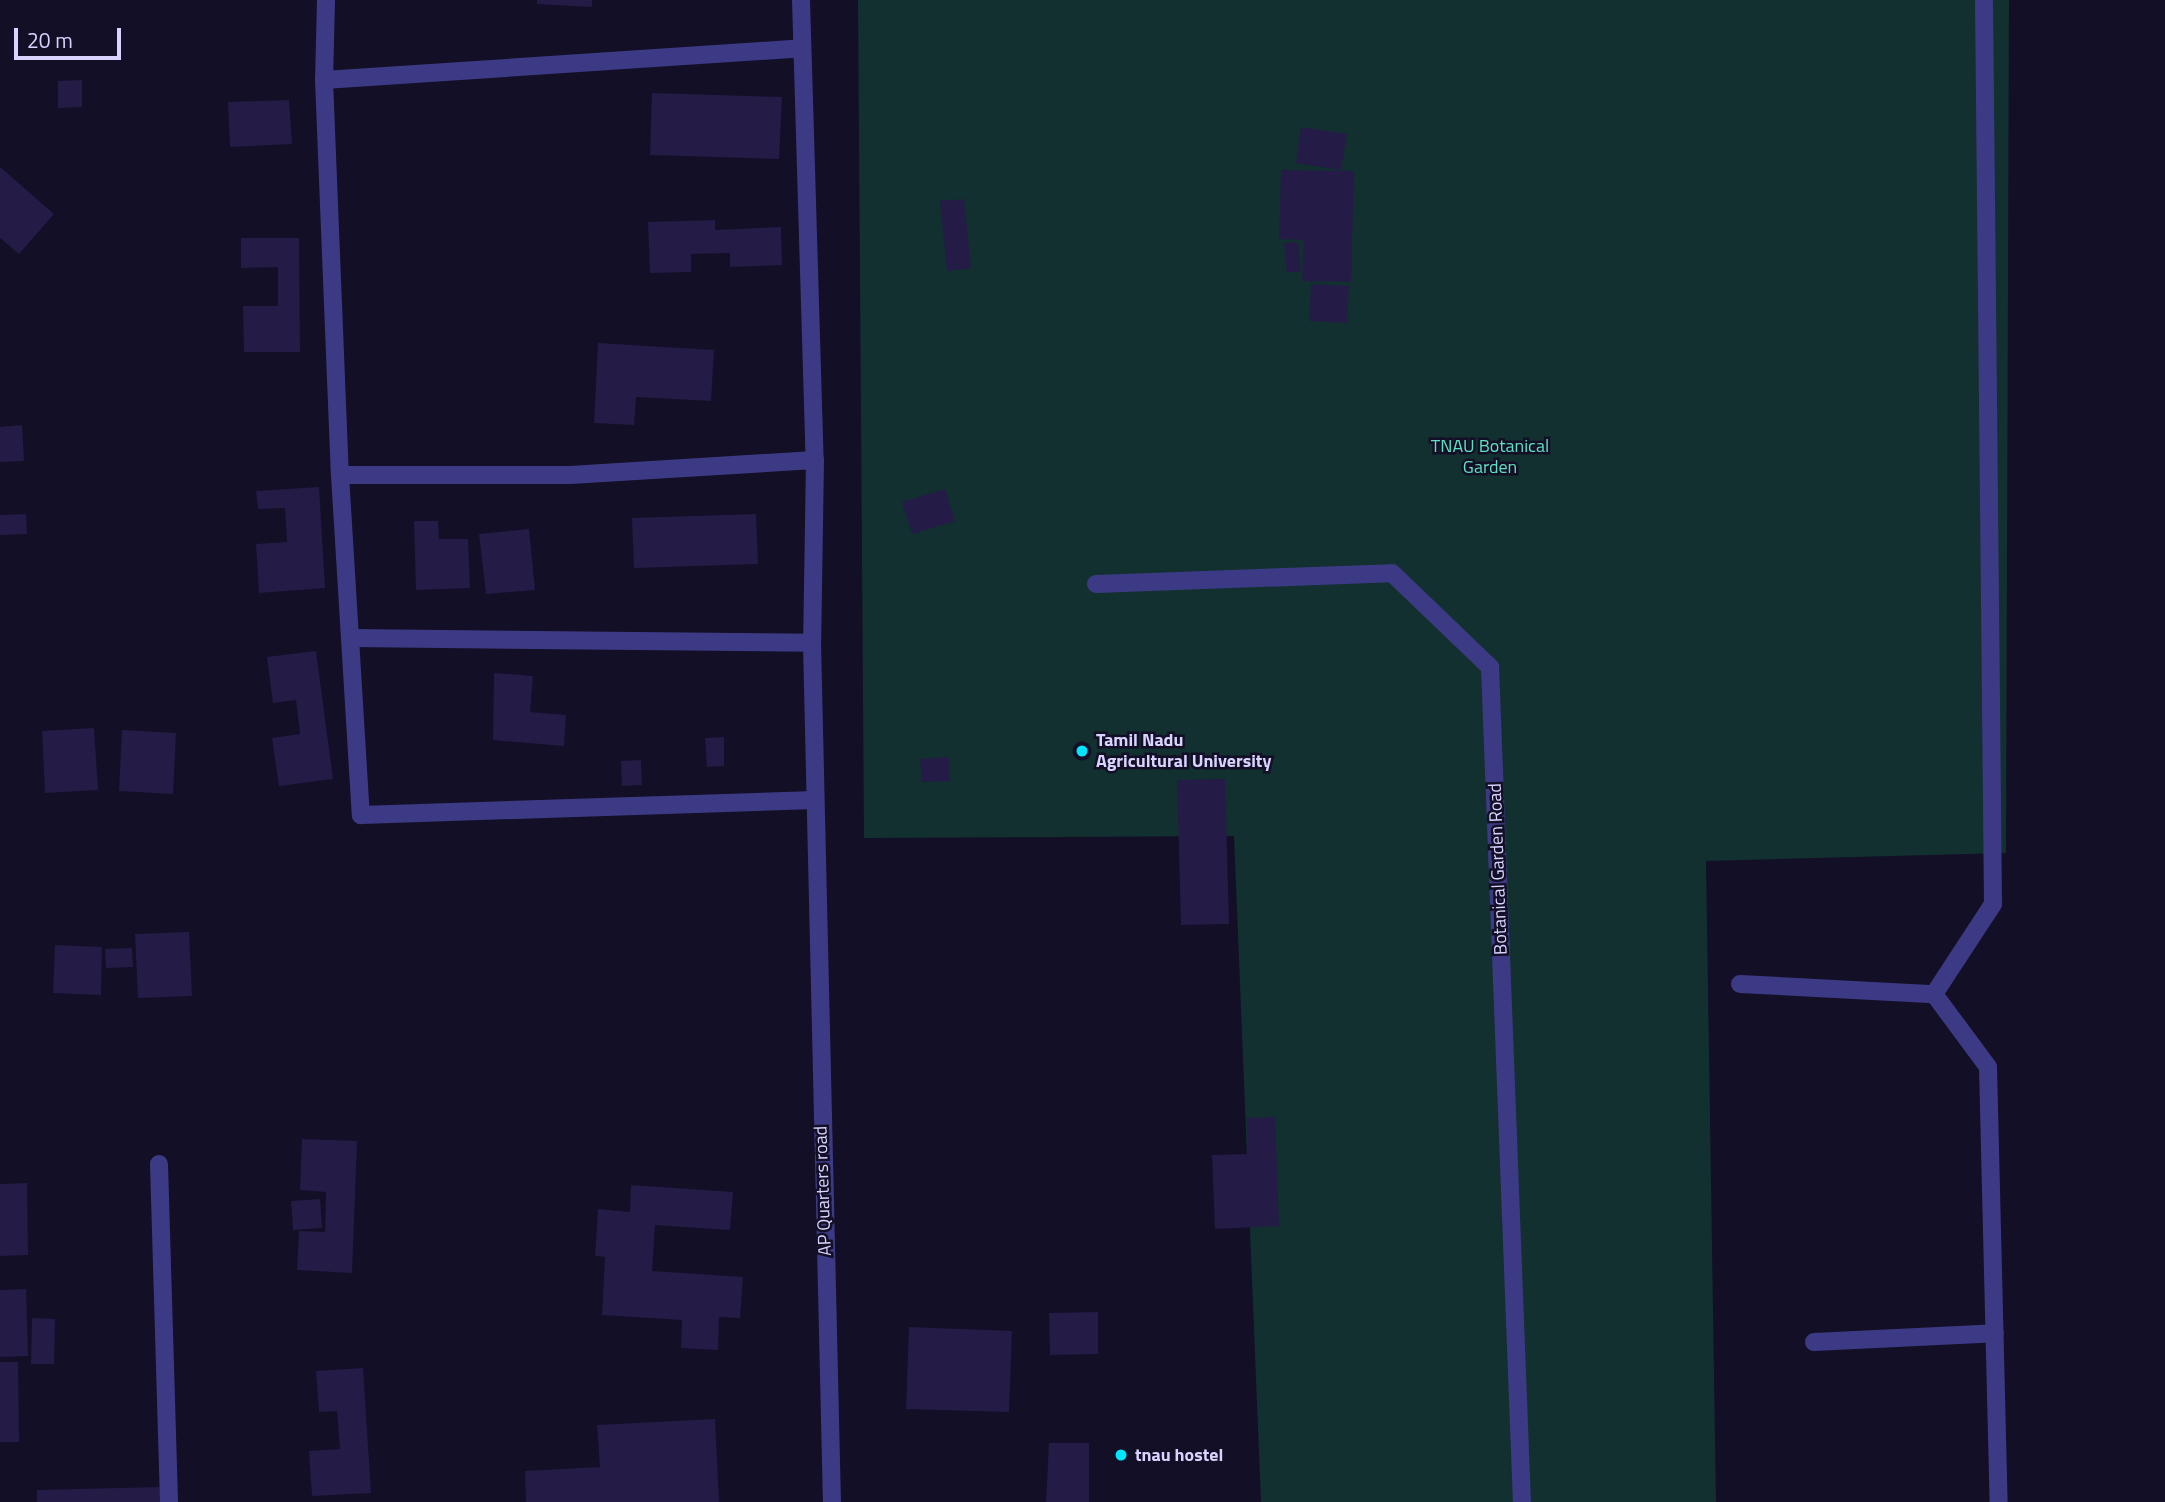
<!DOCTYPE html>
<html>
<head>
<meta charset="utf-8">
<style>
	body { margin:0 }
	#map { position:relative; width:2165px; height:1502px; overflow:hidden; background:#130f26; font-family:"Titillium Web",sans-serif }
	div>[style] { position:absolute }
	.green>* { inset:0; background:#12302f }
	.building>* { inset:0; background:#241b47 }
	.minor>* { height:18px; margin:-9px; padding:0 9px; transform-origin:9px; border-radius:9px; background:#3d3a85 }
	.dots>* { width:19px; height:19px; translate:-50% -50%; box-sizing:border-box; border:4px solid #130f26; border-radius:50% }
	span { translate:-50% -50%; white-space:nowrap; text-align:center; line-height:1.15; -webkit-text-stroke:5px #130f26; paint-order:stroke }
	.park-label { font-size:18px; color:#5fe0c0 }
	.poi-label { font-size:18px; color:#d9d4ff; font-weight:700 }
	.left { translate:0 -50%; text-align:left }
	.street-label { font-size:18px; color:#d9d4ff }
	.scale { position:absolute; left:14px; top:28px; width:107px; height:32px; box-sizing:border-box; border:4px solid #d9d4ff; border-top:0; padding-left:9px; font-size:21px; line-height:24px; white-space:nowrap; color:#d9d4ff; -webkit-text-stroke:5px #130f26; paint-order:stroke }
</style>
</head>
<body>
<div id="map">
	<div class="green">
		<div style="clip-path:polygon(858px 0,2009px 0,2006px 853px,1706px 861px,1716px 1502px,1261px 1502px,1234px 836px,864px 838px)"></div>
	</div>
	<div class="building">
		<div style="clip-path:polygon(537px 0,592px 0,592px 7px,537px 4px)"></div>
		<div style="clip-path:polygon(82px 80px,82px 107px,58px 108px,58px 81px)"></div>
		<div style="clip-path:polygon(652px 93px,782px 97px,779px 159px,650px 155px)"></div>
		<div style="clip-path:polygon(289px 100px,292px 144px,230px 147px,228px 102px)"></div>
		<div style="clip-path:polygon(1301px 127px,1347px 134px,1341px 170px,1296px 163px)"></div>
		<div style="clip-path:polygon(0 167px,54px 214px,19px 254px,0 238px)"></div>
		<div style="clip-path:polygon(1281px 170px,1354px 171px,1351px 282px,1302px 281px,1304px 240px,1279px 239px)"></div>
		<div style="clip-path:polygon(964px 199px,971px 268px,947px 271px,940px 201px)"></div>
		<div style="clip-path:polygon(715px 220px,715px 230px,781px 227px,782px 265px,730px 267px,730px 253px,691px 254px,691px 272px,650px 273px,648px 222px)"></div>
		<div style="clip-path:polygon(241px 238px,299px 238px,300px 352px,244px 352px,243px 306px,278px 306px,278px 267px,241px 268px)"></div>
		<div style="clip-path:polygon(1298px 242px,1301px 271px,1287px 273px,1284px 243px)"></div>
		<div style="clip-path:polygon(1311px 284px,1349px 286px,1347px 323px,1309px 321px)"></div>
		<div style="clip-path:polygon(598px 343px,714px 350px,711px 401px,636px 397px,634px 425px,594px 423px)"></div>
		<div style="clip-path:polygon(22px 425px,24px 461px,0 462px,0 427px)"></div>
		<div style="clip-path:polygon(319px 487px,325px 588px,259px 593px,256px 544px,287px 542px,285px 508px,258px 509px,256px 491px)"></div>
		<div style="clip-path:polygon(945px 489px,955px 521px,912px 534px,902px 502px)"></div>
		<div style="clip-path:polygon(26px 514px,27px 534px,0 535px,0 515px)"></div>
		<div style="clip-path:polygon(756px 514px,758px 564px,634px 568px,632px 518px)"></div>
		<div style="clip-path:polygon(414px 521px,438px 521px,439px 539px,468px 539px,470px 588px,416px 590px)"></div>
		<div style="clip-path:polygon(529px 529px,535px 590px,486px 594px,479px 534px)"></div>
		<div style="clip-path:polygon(316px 651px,333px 779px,279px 786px,272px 738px,300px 734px,296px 700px,273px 703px,267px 657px)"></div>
		<div style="clip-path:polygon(494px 673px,533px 676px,530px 712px,566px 715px,564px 746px,493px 740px)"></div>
		<div style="clip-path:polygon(94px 728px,98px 790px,45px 793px,42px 731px)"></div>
		<div style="clip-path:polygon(122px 730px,176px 733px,173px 794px,119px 791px)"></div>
		<div style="clip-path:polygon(724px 737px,724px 766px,707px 767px,705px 738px)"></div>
		<div style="clip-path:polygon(949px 757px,950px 781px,922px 782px,920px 759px)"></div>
		<div style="clip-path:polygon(641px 760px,642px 785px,622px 786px,621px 761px)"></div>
		<div style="clip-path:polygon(1225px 779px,1229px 924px,1181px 925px,1177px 780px)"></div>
		<div style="clip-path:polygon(189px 932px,192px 996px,138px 998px,135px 934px)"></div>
		<div style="clip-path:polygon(55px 945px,102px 947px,101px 995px,53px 993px)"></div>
		<div style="clip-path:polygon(132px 948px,133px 967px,106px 968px,105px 949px)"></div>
		<div style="clip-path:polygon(1275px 1117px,1279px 1226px,1215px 1229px,1212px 1155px,1248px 1154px,1247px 1118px)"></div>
		<div style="clip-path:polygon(302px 1139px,357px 1141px,352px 1273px,297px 1270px,299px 1231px,325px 1232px,326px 1192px,300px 1190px)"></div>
		<div style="clip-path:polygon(27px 1183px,28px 1255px,0 1256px,0 1184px)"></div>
		<div style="clip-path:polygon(631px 1185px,733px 1192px,730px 1230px,655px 1225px,652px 1271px,743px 1277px,740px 1318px,719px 1317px,718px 1350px,681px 1348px,682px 1320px,602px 1315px,605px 1257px,595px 1256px,598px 1209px,630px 1212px)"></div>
		<div style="clip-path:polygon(320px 1199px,322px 1228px,293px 1230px,291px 1201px)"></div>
		<div style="clip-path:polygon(26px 1289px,28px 1356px,0 1357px,0 1290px)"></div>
		<div style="clip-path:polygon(1098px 1312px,1098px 1354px,1050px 1355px,1049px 1313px)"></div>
		<div style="clip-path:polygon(32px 1318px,55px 1319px,54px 1364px,31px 1364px)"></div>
		<div style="clip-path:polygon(909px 1327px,1012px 1331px,1009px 1412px,906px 1409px)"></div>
		<div style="clip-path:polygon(0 1362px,18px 1362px,19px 1442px,0 1442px)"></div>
		<div style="clip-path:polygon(363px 1368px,371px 1493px,312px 1496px,309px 1451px,340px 1449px,337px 1411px,319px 1412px,316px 1371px)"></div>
		<div style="clip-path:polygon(715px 1419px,719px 1502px,526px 1502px,525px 1471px,600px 1467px,597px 1425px)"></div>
		<div style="clip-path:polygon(1049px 1443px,1089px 1443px,1089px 1502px,1046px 1502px)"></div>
		<div style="clip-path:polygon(160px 1487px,160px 1502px,37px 1502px,37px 1490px)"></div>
	</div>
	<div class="minor">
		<div style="left:326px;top:0;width:80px;rotate:91.4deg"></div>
		<div style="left:324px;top:80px;width:395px;rotate:87.7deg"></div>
		<div style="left:340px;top:475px;width:341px;rotate:86.5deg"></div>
		<div style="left:361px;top:815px;width:454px;rotate:-1.9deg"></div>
		<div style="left:801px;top:0;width:460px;rotate:88.3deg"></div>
		<div style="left:815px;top:460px;width:183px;rotate:90.9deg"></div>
		<div style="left:812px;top:643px;width:859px;rotate:88.67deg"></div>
		<div style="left:1984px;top:0;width:904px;rotate:89.43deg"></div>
		<div style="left:1993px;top:904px;width:108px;rotate:123.2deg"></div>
		<div style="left:1934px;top:994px;width:91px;rotate:53.5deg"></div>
		<div style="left:1988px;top:1067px;width:435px;rotate:88.6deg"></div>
		<div style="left:324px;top:80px;width:479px;rotate:-3.8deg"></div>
		<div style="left:340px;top:475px;width:230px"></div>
		<div style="left:570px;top:475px;width:245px;rotate:-3.5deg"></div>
		<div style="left:1096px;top:584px;width:296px;rotate:-2.1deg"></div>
		<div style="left:1392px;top:573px;width:136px;rotate:43.8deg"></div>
		<div style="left:1490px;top:667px;width:836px;rotate:87.81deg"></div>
		<div style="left:351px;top:638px;width:461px;rotate:0.6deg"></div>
		<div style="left:1740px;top:984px;width:194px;rotate:3deg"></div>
		<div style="left:159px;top:1164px;width:338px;rotate:88.3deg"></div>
		<div style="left:1814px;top:1342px;width:181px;rotate:-2.8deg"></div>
	</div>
	<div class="dots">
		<div style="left:1082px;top:751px;background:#00e5ff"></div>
		<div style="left:1121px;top:1455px;background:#00e5ff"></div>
	</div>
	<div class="park-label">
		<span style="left:1490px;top:457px">TNAU Botanical<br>Garden</span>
	</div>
	<div class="poi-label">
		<span class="left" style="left:1096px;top:751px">Tamil Nadu<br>Agricultural University</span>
		<span class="left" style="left:1135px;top:1455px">tnau hostel</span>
	</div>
	<div class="street-label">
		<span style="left:1498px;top:869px;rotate:-92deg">Botanical Garden Road</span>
		<span style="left:823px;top:1191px;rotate:-92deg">AP Quarters road</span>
	</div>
	<div class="scale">20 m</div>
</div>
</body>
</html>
